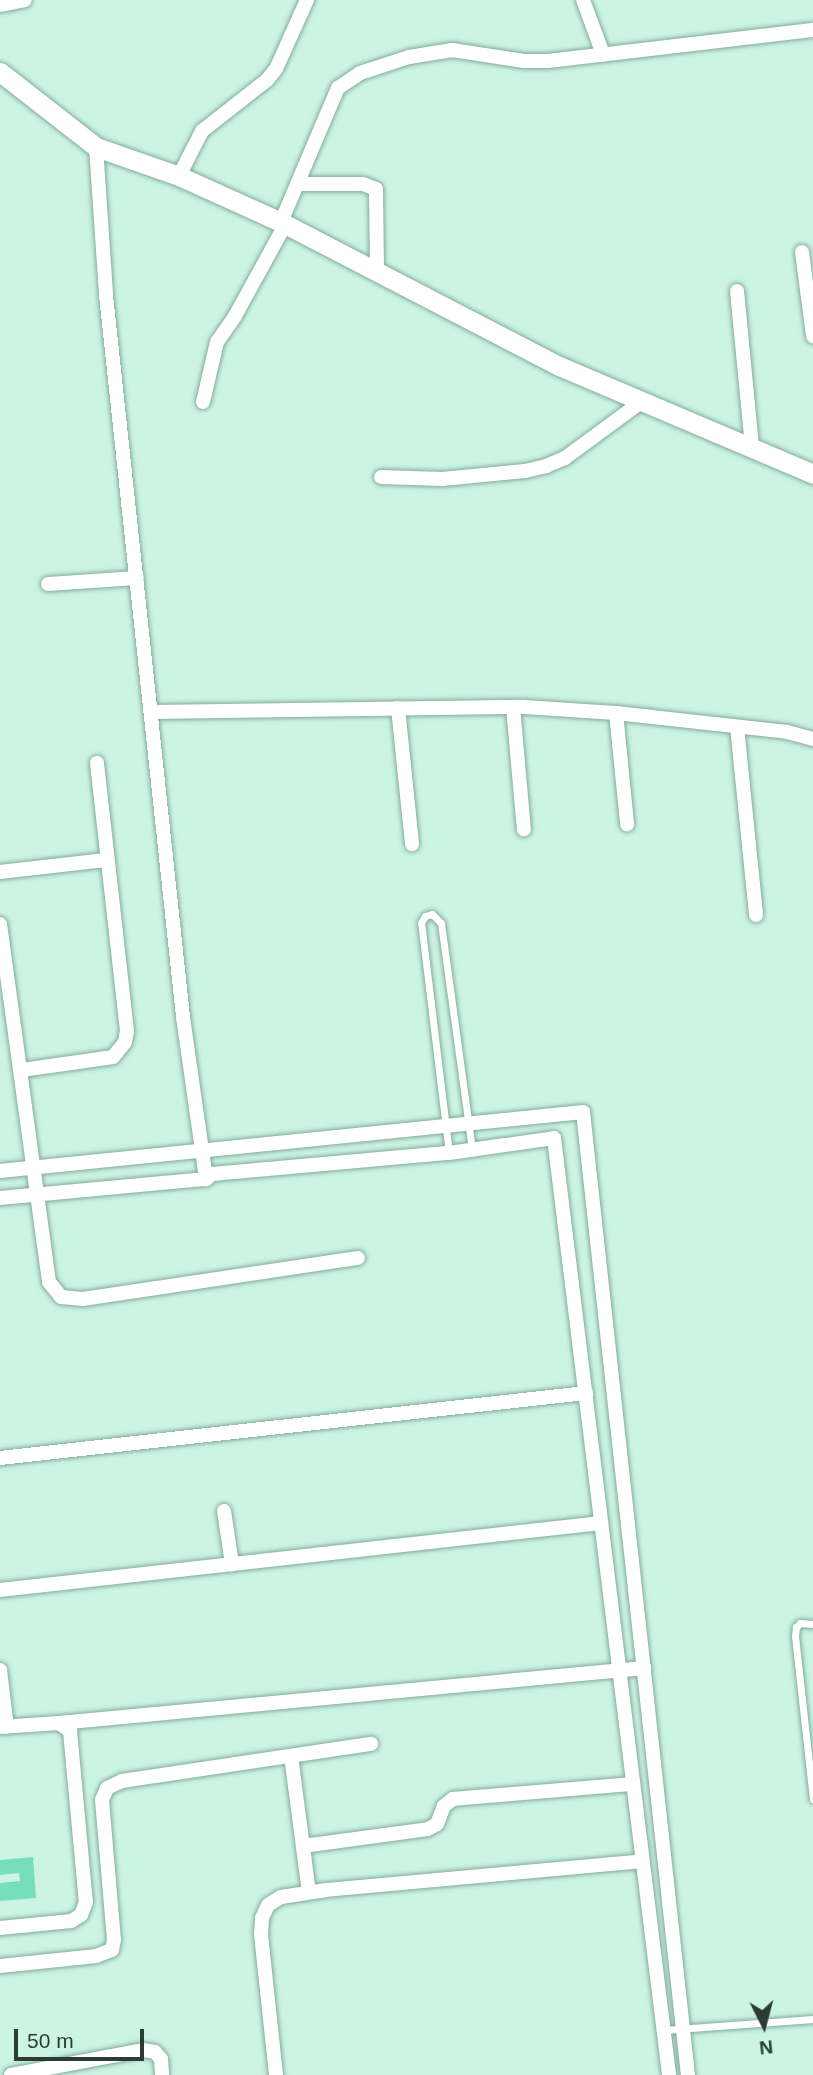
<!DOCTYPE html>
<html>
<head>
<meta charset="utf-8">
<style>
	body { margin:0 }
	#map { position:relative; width:813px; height:2075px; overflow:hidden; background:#cbf4e3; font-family:Helvetica,sans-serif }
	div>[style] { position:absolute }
	.building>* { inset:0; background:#76deba }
	.roads { filter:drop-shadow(0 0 2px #84ab9c) drop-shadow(0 0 2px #84ab9c) }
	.lane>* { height:7px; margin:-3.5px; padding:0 3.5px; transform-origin:3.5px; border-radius:3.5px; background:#fff }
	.street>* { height:14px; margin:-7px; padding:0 7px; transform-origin:7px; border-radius:7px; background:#fff }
	.secondary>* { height:19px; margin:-9.5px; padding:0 9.5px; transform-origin:9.5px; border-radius:9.5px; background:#fff }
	span { translate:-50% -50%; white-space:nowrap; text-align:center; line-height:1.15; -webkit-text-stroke:7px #cbf4e3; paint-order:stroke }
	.north { position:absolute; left:729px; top:1991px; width:70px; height:70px; -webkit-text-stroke:5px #cbf4e3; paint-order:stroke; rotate:174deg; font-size:19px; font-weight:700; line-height:28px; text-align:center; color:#2c3c35 }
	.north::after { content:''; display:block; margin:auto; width:24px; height:32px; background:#2c3c35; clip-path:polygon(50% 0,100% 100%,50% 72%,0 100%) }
	.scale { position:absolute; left:14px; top:2029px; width:130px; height:32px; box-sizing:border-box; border:4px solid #2c3c35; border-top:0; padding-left:9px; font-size:21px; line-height:24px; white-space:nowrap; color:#2c3c35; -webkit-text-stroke:5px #cbf4e3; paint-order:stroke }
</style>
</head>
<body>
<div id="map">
	<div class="building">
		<div style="clip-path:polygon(33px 1857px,36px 1898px,0 1901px,0 1883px,20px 1881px,19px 1873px,0 1875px,0 1860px)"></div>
	</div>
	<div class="roads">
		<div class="lane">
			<div style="left:449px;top:1153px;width:232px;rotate:-96.9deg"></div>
			<div style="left:421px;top:923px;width:8px;rotate:-60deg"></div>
			<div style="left:425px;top:916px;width:7px;rotate:-16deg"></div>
			<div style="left:432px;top:914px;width:13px;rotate:45deg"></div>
			<div style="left:441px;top:923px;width:228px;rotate:82.2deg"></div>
			<div style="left:813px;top:1624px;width:13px;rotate:-176deg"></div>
			<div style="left:800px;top:1623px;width:6px;rotate:135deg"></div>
			<div style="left:796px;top:1627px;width:9px;rotate:96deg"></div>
			<div style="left:795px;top:1636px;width:164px;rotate:83.7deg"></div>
			<div style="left:664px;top:2030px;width:149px;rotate:-4.2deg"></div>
		</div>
		<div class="street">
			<div style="left:583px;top:0;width:58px;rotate:69.7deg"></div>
			<div style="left:0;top:5px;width:25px;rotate:-11deg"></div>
			<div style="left:96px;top:147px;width:148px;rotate:86.1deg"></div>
			<div style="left:106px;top:295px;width:726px;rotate:83.91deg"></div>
			<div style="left:183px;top:1017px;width:164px;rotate:81.9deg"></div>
			<div style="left:179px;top:176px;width:51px;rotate:-62.9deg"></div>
			<div style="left:202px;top:131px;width:83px;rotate:-38.1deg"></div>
			<div style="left:267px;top:80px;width:14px;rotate:-51deg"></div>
			<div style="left:276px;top:69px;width:76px;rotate:-65.8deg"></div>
			<div style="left:300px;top:184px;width:63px"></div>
			<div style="left:363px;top:184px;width:14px;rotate:21deg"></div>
			<div style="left:376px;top:189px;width:83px;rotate:89.3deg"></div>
			<div style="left:281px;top:222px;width:146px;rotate:-67deg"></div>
			<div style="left:338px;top:88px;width:27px;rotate:-34deg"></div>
			<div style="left:360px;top:73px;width:52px;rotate:-18.1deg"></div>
			<div style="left:409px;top:57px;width:44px;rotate:-9.2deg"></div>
			<div style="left:452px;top:50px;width:73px;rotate:8.7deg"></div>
			<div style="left:524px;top:61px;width:24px"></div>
			<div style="left:548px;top:61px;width:266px;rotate:-6.7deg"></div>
			<div style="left:802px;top:252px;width:85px;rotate:82.5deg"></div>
			<div style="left:737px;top:291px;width:158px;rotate:84.5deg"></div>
			<div style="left:203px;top:402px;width:62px;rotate:-76.9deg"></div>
			<div style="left:217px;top:342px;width:32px;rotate:-55deg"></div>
			<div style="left:235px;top:316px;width:104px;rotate:-61.2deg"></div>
			<div style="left:381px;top:477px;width:61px;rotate:1.9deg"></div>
			<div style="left:442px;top:479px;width:83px;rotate:-5.5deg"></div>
			<div style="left:525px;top:471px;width:22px;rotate:-13deg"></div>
			<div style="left:546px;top:466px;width:21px;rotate:-23deg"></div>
			<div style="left:565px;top:458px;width:94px;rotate:-36.4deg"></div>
			<div style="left:48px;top:584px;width:89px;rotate:-3.9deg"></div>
			<div style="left:513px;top:707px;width:123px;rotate:84.9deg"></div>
			<div style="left:398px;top:708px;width:137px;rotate:84.1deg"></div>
			<div style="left:152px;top:712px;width:372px;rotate:-0.8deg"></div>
			<div style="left:524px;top:707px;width:92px;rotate:3.7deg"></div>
			<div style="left:616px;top:713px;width:172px;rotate:6.3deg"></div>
			<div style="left:787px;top:732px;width:27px;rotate:15deg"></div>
			<div style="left:616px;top:713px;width:112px;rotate:84.3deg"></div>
			<div style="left:737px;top:727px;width:189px;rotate:84.2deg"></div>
			<div style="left:0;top:872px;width:106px;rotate:-6.5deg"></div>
			<div style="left:0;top:924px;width:361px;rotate:82.2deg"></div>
			<div style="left:49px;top:1282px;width:19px;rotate:51deg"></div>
			<div style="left:61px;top:1297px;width:22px;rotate:5deg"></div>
			<div style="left:83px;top:1299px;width:278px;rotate:-8.5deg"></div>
			<div style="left:22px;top:1070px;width:92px;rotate:-8.1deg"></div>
			<div style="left:113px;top:1057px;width:19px;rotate:-51deg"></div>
			<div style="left:125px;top:1042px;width:11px;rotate:-80deg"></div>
			<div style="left:127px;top:1031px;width:270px;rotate:-96.4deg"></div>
			<div style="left:0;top:1171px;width:586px;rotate:-5.78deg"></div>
			<div style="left:583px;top:1112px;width:969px;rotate:83.78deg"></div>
			<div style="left:0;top:1198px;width:207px;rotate:-5.3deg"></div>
			<div style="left:206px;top:1179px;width:8px;rotate:-40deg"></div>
			<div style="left:212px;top:1174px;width:238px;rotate:-5.1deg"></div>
			<div style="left:449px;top:1153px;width:106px;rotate:-8.1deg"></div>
			<div style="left:554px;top:1138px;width:944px;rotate:83deg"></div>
			<div style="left:0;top:1458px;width:590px;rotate:-6.33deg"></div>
			<div style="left:224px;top:1511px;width:54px;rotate:81.4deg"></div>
			<div style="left:0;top:1590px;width:605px;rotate:-6.36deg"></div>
			<div style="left:0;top:1670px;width:57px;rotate:83deg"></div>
			<div style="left:59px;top:1723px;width:588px;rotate:-5.37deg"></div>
			<div style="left:0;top:1727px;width:59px;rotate:-3.9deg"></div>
			<div style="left:59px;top:1723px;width:14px;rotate:36deg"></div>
			<div style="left:70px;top:1731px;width:172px;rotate:84.7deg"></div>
			<div style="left:86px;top:1902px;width:14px;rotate:111deg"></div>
			<div style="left:81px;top:1915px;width:12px;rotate:149deg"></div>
			<div style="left:71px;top:1921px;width:71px;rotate:174.4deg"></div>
			<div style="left:291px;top:1756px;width:137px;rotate:82.5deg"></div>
			<div style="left:303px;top:1846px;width:126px;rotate:-7.7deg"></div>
			<div style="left:428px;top:1829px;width:10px;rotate:-29deg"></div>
			<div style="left:437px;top:1824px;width:19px;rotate:-69deg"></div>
			<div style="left:444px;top:1806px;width:11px;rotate:-38deg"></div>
			<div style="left:453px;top:1799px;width:180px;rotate:-4.8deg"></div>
			<div style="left:0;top:1966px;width:97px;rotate:-5.9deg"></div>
			<div style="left:96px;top:1956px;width:17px;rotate:-21deg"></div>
			<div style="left:112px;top:1950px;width:10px;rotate:-79deg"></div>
			<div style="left:114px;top:1940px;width:141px;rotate:-94.9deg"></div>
			<div style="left:102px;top:1800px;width:13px;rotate:-67deg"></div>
			<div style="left:107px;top:1788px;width:17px;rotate:-25deg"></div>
			<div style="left:122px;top:1781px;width:252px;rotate:-8.5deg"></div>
			<div style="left:11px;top:2075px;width:134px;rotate:-10.7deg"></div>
			<div style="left:143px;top:2050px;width:12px;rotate:9deg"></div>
			<div style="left:155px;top:2052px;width:9px;rotate:49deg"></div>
			<div style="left:161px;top:2059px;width:16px;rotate:86deg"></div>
			<div style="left:276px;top:2075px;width:142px;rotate:-96.1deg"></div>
			<div style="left:261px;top:1934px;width:16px;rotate:-86deg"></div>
			<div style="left:262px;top:1918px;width:14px;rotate:-65deg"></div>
			<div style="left:268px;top:1905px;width:15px;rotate:-32deg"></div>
			<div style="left:281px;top:1897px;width:46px;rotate:-8.8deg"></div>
			<div style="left:326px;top:1890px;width:317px;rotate:-5.2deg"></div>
		</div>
		<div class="secondary">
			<div style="left:0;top:72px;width:122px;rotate:38deg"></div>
			<div style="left:96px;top:147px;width:88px;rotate:19.3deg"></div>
			<div style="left:179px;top:176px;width:112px;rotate:24.3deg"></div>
			<div style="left:281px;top:222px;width:313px;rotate:27.4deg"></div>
			<div style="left:559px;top:366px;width:276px;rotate:23deg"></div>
		</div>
	</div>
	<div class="north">N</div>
	<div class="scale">50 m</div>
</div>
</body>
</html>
